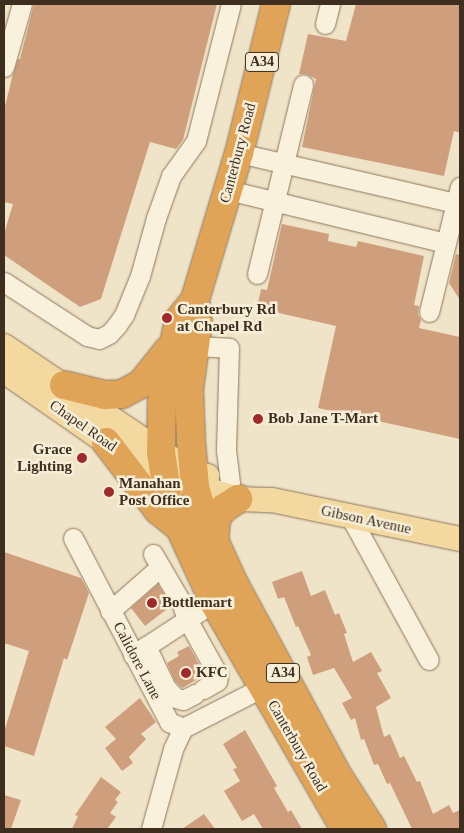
<!DOCTYPE html>
<html>
<head>
<meta charset="utf-8">
<style>
	body { margin:0 }
	#map { position:relative; width:464px; height:833px; overflow:hidden; background:#f0e4c8; font-family:"Times New Roman",serif }
	div>[style] { position:absolute }
	.building>* { inset:0; background:#cf9f7d }
	.roads { filter:drop-shadow(0 0 1px #8d765c) drop-shadow(0 0 1px #8d765c) }
	.minor>* { height:19px; margin:-9.5px; padding:0 9.5px; transform-origin:9.5px; border-radius:9.5px; background:#faf1dc }
	.major>* { height:24px; margin:-12px; padding:0 12px; transform-origin:12px; border-radius:12px; background:#f3d9a0 }
	.highway>* { height:28px; margin:-14px; padding:0 14px; transform-origin:14px; border-radius:14px; background:#e0a458 }
	.dots>* { width:14px; height:14px; translate:-50% -50%; box-sizing:border-box; border:2px solid #f7eed8; border-radius:50% }
	span { translate:-50% -50%; white-space:nowrap; text-align:center; line-height:1.15; -webkit-text-stroke:5px #f7eed8; paint-order:stroke }
	.shield-label span { padding:1px 4px; background:#f7eed8; border:1px solid; border-radius:4px; -webkit-text-stroke-width:0 }
	.shield-label { font-size:14px; color:#3d2e20; font-weight:700 }
	.street-label { font-size:15px; color:#3d2e20 }
	.poi-label { font-size:15px; color:#3d2e20; font-weight:700 }
	.left { translate:0 -50%; text-align:left }
	.right { translate:-100% -50%; text-align:right }
	.frame { position:absolute; inset:0; border:5px solid #3d2e20; pointer-events:none }
</style>
</head>
<body>
<div id="map">
	<div class="building">
		<div style="clip-path:polygon(34px 4px,217px 4px,183px 140px,176px 149px,150px 142px,101px 299px,80px 307px,4px 255px,4px 234px,13px 204px,4px 202px,4px 110px,13px 74px,18px 59px,20px 59px)"></div>
		<div style="clip-path:polygon(356px 4px,460px 4px,460px 133px,454px 131px,444px 176px,302px 147px,316px 79px,306px 74px,299px 74px,308px 34px,346px 41px)"></div>
		<div style="clip-path:polygon(282px 224px,329px 234px,328px 241px,356px 247px,358px 241px,424px 256px,414px 305px,419px 306px,418px 315px,421px 320px,419px 328px,460px 337px,460px 439px,318px 408px,336px 326px,257px 308px,261px 289px,267px 290px)"></div>
		<div style="clip-path:polygon(456px 254px,460px 255px,460px 300px,449px 283px)"></div>
		<div style="clip-path:polygon(4px 552px,81px 578px,89px 593px,67px 660px,64px 658px,34px 756px,4px 746px,4px 732px,29px 651px,4px 643px)"></div>
		<div style="clip-path:polygon(302px 571px,311px 596px,325px 590px,335px 615px,339px 613px,347px 633px,344px 634px,353px 662px,371px 652px,382px 671px,377px 673px,391px 698px,376px 707px,384px 737px,390px 734px,400px 758px,404px 756px,417px 782px,420px 781px,433px 814px,449px 805px,453px 813px,460px 810px,460px 829px,412px 829px,390px 783px,387px 784px,378px 764px,374px 765px,364px 739px,361px 740px,355px 718px,351px 720px,342px 703px,352px 698px,334px 668px,313px 675px,307px 657px,311px 655px,298px 626px,296px 627px,284px 597px,278px 599px,272px 582px)"></div>
		<div style="clip-path:polygon(158px 584px,171px 606px,145px 626px,131px 608px)"></div>
		<div style="clip-path:polygon(189px 646px,205px 675px,182px 688px,175px 681px,167px 663px,179px 656px,177px 652px)"></div>
		<div style="clip-path:polygon(140px 698px,156px 722px,141px 734px,146px 739px,129px 757px,133px 763px,122px 771px,105px 748px,116px 739px,105px 727px)"></div>
		<div style="clip-path:polygon(245px 730px,277px 786px,274px 788px,288px 812px,291px 810px,302px 829px,263px 829px,254px 814px,242px 821px,224px 791px,240px 781px,233px 769px,237px 768px,223px 744px)"></div>
		<div style="clip-path:polygon(101px 777px,121px 792px,115px 800px,118px 802px,110px 813px,116px 817px,107px 829px,72px 829px,78px 816px,75px 815px)"></div>
		<div style="clip-path:polygon(4px 795px,21px 800px,11px 829px,4px 829px)"></div>
		<div style="clip-path:polygon(204px 814px,215px 829px,182px 829px)"></div>
	</div>
	<div class="roads">
		<div class="minor">
			<div style="left:325px;top:24px;width:21px;rotate:-76deg"></div>
			<div style="left:4px;top:67px;width:66px;rotate:-74.1deg"></div>
			<div style="left:239px;top:153px;width:223px;rotate:13deg"></div>
			<div style="left:228px;top:190px;width:224px;rotate:13.7deg"></div>
			<div style="left:257px;top:274px;width:195px;rotate:-76.3deg"></div>
			<div style="left:4px;top:282px;width:99px;rotate:33deg"></div>
			<div style="left:87px;top:336px;width:12px;rotate:14deg"></div>
			<div style="left:99px;top:339px;width:11px;rotate:-27deg"></div>
			<div style="left:109px;top:334px;width:12px;rotate:-48deg"></div>
			<div style="left:117px;top:325px;width:12px;rotate:-55deg"></div>
			<div style="left:124px;top:315px;width:42px;rotate:-67.7deg"></div>
			<div style="left:140px;top:276px;width:60px;rotate:-74.6deg"></div>
			<div style="left:156px;top:218px;width:45px;rotate:-70.3deg"></div>
			<div style="left:171px;top:176px;width:43px;rotate:-54.5deg"></div>
			<div style="left:196px;top:141px;width:141px;rotate:-75.7deg"></div>
			<div style="left:429px;top:312px;width:129px;rotate:-76.1deg"></div>
			<div style="left:194px;top:346px;width:35px;rotate:3deg"></div>
			<div style="left:229px;top:348px;width:102px;rotate:91.7deg"></div>
			<div style="left:226px;top:450px;width:33px;rotate:83deg"></div>
			<div style="left:350px;top:516px;width:164px;rotate:61.3deg"></div>
			<div style="left:73px;top:538px;width:208px;rotate:62.4deg"></div>
			<div style="left:169px;top:722px;width:15px;rotate:23deg"></div>
			<div style="left:153px;top:554px;width:56px;rotate:59.7deg"></div>
			<div style="left:181px;top:602px;width:18px;rotate:71deg"></div>
			<div style="left:187px;top:619px;width:64px;rotate:61deg"></div>
			<div style="left:218px;top:675px;width:6px;rotate:99deg"></div>
			<div style="left:217px;top:681px;width:16px;rotate:150deg"></div>
			<div style="left:110px;top:611px;width:67px;rotate:-41.3deg"></div>
			<div style="left:146px;top:646px;width:47px;rotate:64.5deg"></div>
			<div style="left:166px;top:688px;width:14px;rotate:45deg"></div>
			<div style="left:176px;top:698px;width:7px;rotate:16deg"></div>
			<div style="left:183px;top:700px;width:13px;rotate:-27deg"></div>
			<div style="left:133px;top:655px;width:97px;rotate:-33.2deg"></div>
			<div style="left:151px;top:829px;width:83px;rotate:-74.6deg"></div>
			<div style="left:173px;top:749px;width:23px;rotate:-65deg"></div>
			<div style="left:183px;top:728px;width:90px;rotate:-27.1deg"></div>
		</div>
		<div class="major">
			<div style="left:4px;top:346px;width:189px;rotate:34deg"></div>
			<div style="left:161px;top:452px;width:39px;rotate:31deg"></div>
			<div style="left:194px;top:472px;width:14px;rotate:17deg"></div>
			<div style="left:4px;top:371px;width:175px;rotate:34.8deg"></div>
			<div style="left:148px;top:471px;width:94px;rotate:17.3deg"></div>
			<div style="left:238px;top:499px;width:34px;rotate:2deg"></div>
			<div style="left:272px;top:500px;width:192px;rotate:11.7deg"></div>
		</div>
		<div class="highway">
			<div style="left:276px;top:4px;width:154px;rotate:103.9deg"></div>
			<div style="left:239px;top:153px;width:153px;rotate:106.7deg"></div>
			<div style="left:195px;top:300px;width:26px;rotate:129deg"></div>
			<div style="left:179px;top:320px;width:83px;rotate:101.9deg"></div>
			<div style="left:162px;top:401px;width:51px;rotate:91.1deg"></div>
			<div style="left:161px;top:452px;width:53px;rotate:81.3deg"></div>
			<div style="left:169px;top:504px;width:108px;rotate:65.3deg"></div>
			<div style="left:214px;top:602px;width:262px;rotate:60deg"></div>
			<div style="left:195px;top:300px;width:23px;rotate:83deg"></div>
			<div style="left:198px;top:323px;width:68px;rotate:97.7deg"></div>
			<div style="left:189px;top:390px;width:52px;rotate:87.8deg"></div>
			<div style="left:191px;top:442px;width:45px;rotate:84.9deg"></div>
			<div style="left:195px;top:487px;width:32px;rotate:74deg"></div>
			<div style="left:204px;top:518px;width:70px;rotate:65.6deg"></div>
			<div style="left:233px;top:582px;width:221px;rotate:61.6deg"></div>
			<div style="left:338px;top:776px;width:63px;rotate:57.3deg"></div>
			<div style="left:64px;top:385px;width:42px;rotate:13.7deg"></div>
			<div style="left:105px;top:395px;width:17px;rotate:-3deg"></div>
			<div style="left:122px;top:394px;width:21px;rotate:-28deg"></div>
			<div style="left:141px;top:384px;width:43px;rotate:-51.5deg"></div>
			<div style="left:106px;top:442px;width:86px;rotate:52.6deg"></div>
			<div style="left:158px;top:510px;width:22px;rotate:39deg"></div>
			<div style="left:214px;top:543px;width:25px;rotate:-85deg"></div>
			<div style="left:216px;top:518px;width:13px;rotate:-51deg"></div>
			<div style="left:224px;top:508px;width:17px;rotate:-33deg"></div>
		</div>
	</div>
	<div class="dots">
		<div style="left:167px;top:318px;background:#9e2a2b"></div>
		<div style="left:258px;top:419px;background:#9e2a2b"></div>
		<div style="left:82px;top:458px;background:#9e2a2b"></div>
		<div style="left:109px;top:492px;background:#9e2a2b"></div>
		<div style="left:152px;top:603px;background:#9e2a2b"></div>
		<div style="left:186px;top:673px;background:#9e2a2b"></div>
	</div>
	<div class="shield-label">
		<span style="left:262px;top:62px">A34</span>
		<span style="left:283px;top:673px">A34</span>
	</div>
	<div class="street-label">
		<span style="left:238px;top:153px;rotate:-75deg">Canterbury Road</span>
		<span style="left:83px;top:426px;rotate:35deg">Chapel Road</span>
		<span style="left:366px;top:520px;rotate:12deg">Gibson Avenue</span>
		<span style="left:137px;top:661px;rotate:62deg">Calidore Lane</span>
		<span style="left:297px;top:746px;rotate:60deg">Canterbury Road</span>
	</div>
	<div class="poi-label">
		<span class="left" style="left:177px;top:318px">Canterbury Rd<br>at Chapel Rd</span>
		<span class="left" style="left:268px;top:419px">Bob Jane T-Mart</span>
		<span class="right" style="left:72px;top:458px">Grace<br>Lighting</span>
		<span class="left" style="left:119px;top:492px">Manahan<br>Post Office</span>
		<span class="left" style="left:162px;top:603px">Bottlemart</span>
		<span class="left" style="left:196px;top:673px">KFC</span>
	</div>
	<div class="frame"></div>
</div>
</body>
</html>
